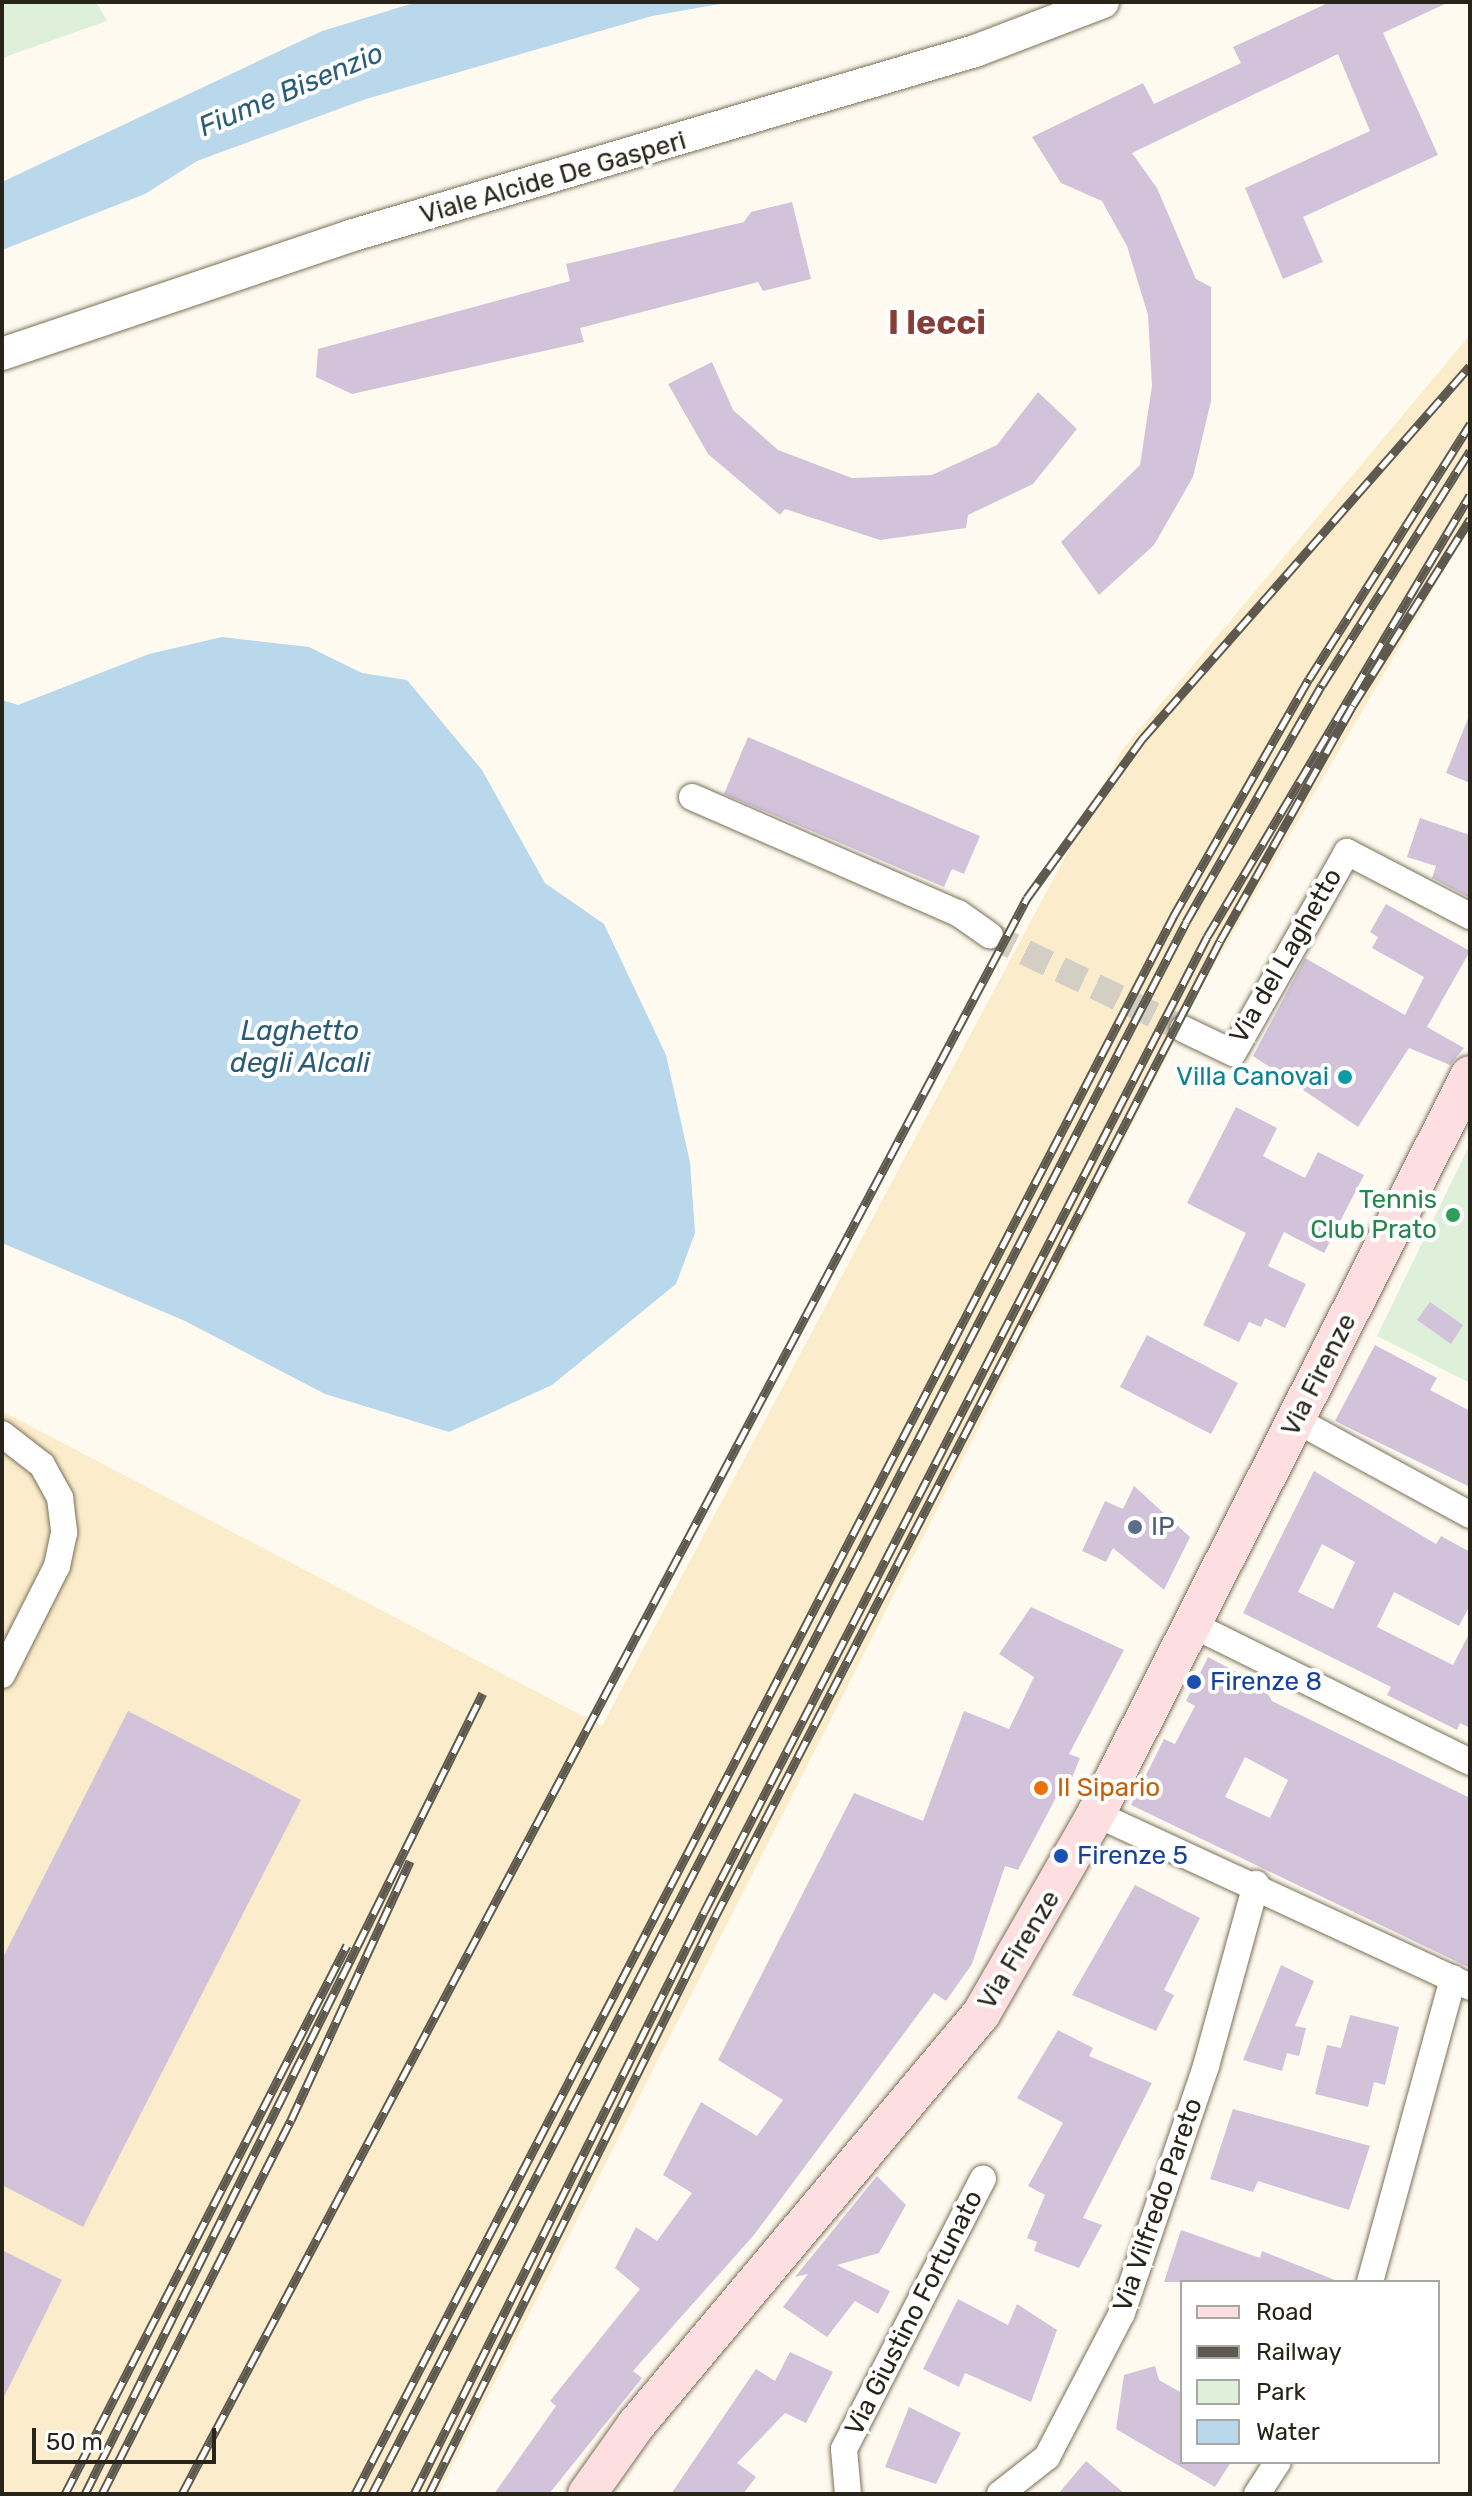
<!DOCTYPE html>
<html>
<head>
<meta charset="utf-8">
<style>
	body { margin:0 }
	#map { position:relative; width:1472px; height:2496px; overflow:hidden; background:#fefaef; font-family:Rubik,sans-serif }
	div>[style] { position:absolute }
	.built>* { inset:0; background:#fbedcb }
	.green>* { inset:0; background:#def0da }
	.water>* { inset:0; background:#bad8ec }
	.building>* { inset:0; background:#d2c3db }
	.minor-tunnel>* { height:26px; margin-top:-13px; transform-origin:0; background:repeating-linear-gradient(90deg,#d3cfc4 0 26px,transparent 0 39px) }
	.roads { filter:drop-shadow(0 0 2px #7b715a) drop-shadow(0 0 2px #7b715a) }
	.minor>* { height:26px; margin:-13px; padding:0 13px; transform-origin:13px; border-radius:13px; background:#fff }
	.tertiary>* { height:32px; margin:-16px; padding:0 16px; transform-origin:16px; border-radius:16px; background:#fff }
	.secondary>* { height:38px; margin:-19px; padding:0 19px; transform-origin:19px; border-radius:19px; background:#fddfe1 }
	.rail>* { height:9px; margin-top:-4.5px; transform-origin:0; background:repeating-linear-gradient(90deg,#fff 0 18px,#5d594f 0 36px); box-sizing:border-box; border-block:2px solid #5d594f }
	.dots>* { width:22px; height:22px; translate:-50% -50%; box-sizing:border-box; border:4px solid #fff; border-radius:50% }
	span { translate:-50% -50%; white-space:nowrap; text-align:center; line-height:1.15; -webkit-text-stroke:8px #fff; paint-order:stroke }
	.street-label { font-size:26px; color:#28241a }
	.culture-label { font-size:26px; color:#0d838f }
	.right { translate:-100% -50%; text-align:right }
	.leisure-label { font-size:26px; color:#27864d }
	.service-label { font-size:26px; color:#4e5e75 }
	.left { translate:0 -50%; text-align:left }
	.transit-label { font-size:26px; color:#164399 }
	.food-label { font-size:26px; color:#c56008 }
	.water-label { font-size:28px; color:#2a5d7a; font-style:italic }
	.district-label { font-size:34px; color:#863f38; font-weight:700 }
	.frame { position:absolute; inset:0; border:4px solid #28241a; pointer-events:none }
	.legend { position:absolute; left:1180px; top:2280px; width:260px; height:184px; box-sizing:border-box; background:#fff; border:2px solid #a9a7a3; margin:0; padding:10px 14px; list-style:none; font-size:24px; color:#28241a }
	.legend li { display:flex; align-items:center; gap:16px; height:40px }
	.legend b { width:40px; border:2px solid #a9a7a3 }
	.scale { position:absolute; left:32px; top:2428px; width:184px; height:36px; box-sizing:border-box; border:4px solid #28241a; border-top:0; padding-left:10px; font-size:24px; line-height:28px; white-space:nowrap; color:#28241a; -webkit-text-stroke:6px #fff; paint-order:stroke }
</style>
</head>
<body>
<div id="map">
	<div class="built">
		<div style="clip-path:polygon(1470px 335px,1470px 526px,1206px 979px,438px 2494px,2px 2494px,2px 1411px,602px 1726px,1122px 750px)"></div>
	</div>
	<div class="green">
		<div style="clip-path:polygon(2px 2px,96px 2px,107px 21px,2px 58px)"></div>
		<div style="clip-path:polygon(1470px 1144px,1470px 1383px,1377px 1336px)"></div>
	</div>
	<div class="water">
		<div style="clip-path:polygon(417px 2px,731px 2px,652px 16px,366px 99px,197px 161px,145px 194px,2px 250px,2px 182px,322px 31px)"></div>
		<div style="clip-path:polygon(222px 637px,309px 647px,362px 673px,407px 680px,482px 770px,545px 883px,604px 924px,666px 1055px,690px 1162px,695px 1233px,676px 1284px,552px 1385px,449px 1432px,325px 1394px,185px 1321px,2px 1243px,2px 700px,18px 705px,149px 654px)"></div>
	</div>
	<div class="building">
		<div style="clip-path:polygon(1330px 2px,1449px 2px,1383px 33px,1438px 155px,1303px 217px,1323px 262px,1283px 279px,1245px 188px,1370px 131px,1338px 54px,1132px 153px,1157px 188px,1196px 279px,1211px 287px,1211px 401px,1193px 477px,1154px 545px,1099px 595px,1061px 542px,1140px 465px,1152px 386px,1148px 315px,1127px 246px,1102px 201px,1061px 183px,1032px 137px,1143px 83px,1154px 104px,1241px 63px,1233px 47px)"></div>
		<div style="clip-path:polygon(792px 202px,811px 279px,763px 291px,758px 282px,580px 328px,584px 342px,352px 394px,316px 377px,318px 349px,570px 281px,566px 264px,744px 222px,751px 212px)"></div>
		<div style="clip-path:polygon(712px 362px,733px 410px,778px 450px,852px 478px,932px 475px,997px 445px,1038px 392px,1077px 429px,1033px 484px,968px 515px,966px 528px,880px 540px,785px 509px,780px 515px,708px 454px,668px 384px)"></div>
		<div style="clip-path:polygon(1469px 716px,1470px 716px,1470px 783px,1446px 773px)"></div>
		<div style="clip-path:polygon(748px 737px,980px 836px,964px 874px,952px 869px,944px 887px,724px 794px)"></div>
		<div style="clip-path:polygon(1420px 818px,1470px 835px,1470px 898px,1432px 878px,1436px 866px,1407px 857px)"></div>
		<div style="clip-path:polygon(1386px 904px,1470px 951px,1427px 1027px,1464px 1048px,1450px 1065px,1409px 1048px,1358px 1127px,1253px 1056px,1305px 958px,1405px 1015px,1424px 977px,1372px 948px,1378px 937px,1370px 932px)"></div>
		<div style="clip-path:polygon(1236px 1107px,1277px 1128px,1263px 1156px,1305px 1178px,1318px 1152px,1364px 1175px,1324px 1253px,1284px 1232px,1268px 1266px,1306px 1284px,1285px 1328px,1265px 1318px,1261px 1327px,1249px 1322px,1239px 1342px,1203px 1325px,1246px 1233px,1187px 1203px)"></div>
		<div style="clip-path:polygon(1430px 1302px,1463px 1325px,1451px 1344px,1417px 1320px)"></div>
		<div style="clip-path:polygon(1147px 1335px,1238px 1383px,1211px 1434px,1120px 1387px)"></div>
		<div style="clip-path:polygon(1375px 1345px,1437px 1378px,1430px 1390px,1470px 1411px,1470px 1487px,1335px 1421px)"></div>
		<div style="clip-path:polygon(evenodd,1314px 1471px,1436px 1544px,1441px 1536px,1470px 1552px,1470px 1605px,1459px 1626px,1394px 1592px,1377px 1627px,1453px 1665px,1470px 1632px,1470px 1728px,1460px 1723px,1457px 1730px,1387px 1695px,1391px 1687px,1243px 1613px,1314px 1471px,1322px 1544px,1355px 1562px,1333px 1609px,1298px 1592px,1322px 1544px)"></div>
		<div style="clip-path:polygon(1134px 1486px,1190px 1537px,1164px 1590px,1113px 1548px,1106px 1562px,1082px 1551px,1105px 1501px,1123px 1509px)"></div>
		<div style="clip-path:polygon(1031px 1607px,1124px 1650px,1069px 1754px,1080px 1758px,1068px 1788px,1062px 1786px,1018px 1870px,1005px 1866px,972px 1964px,946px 2001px,934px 1993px,754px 2235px,633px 2371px,642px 2378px,549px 2494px,494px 2494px,556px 2406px,550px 2401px,640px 2289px,615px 2268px,636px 2227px,657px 2241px,692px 2193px,663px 2175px,701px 2102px,757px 2136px,783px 2100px,718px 2060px,854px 1793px,923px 1821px,964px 1711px,1009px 1729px,1034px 1677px,999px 1654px)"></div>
		<div style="clip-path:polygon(evenodd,1208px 1657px,1263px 1686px,1272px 1701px,1470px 1798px,1470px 1968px,1131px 1805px,1164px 1739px,1175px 1744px,1195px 1706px,1186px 1701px,1208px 1657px,1245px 1757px,1288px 1780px,1270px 1818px,1225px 1797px,1245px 1757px)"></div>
		<div style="clip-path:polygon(128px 1711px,301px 1800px,83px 2227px,2px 2185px,2px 1959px)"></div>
		<div style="clip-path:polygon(1135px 1885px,1200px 1918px,1164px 1990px,1174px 1995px,1156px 2031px,1072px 1995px)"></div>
		<div style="clip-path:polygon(1281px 1965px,1314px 1981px,1295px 2026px,1306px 2028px,1299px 2056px,1287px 2053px,1282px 2071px,1243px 2060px)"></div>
		<div style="clip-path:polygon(1350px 2015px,1399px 2027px,1385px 2085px,1374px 2082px,1368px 2107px,1315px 2094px,1327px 2045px,1341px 2048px)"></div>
		<div style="clip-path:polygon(1058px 2030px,1093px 2048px,1089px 2056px,1152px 2083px,1083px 2218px,1102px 2225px,1079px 2268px,1034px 2251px,1037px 2242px,1027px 2238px,1045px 2195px,1028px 2186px,1063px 2123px,1017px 2098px)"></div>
		<div style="clip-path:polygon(1233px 2109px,1370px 2146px,1349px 2210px,1258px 2181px,1253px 2192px,1210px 2179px)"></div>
		<div style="clip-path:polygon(877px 2176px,906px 2205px,879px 2253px,837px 2265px,890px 2291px,878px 2314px,855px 2301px,827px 2337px,783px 2307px,808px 2274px,795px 2277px)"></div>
		<div style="clip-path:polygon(1181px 2230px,1260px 2258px,1262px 2251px,1340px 2282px,1164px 2282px)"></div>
		<div style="clip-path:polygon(2px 2250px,62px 2280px,2px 2401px)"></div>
		<div style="clip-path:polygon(958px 2299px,1008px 2325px,1017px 2304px,1057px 2330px,1031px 2402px,965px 2373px,959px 2387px,923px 2369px)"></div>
		<div style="clip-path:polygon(790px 2352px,833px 2372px,806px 2423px,785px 2413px,737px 2463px,756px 2477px,743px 2494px,671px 2494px,756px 2369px,775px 2381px)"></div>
		<div style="clip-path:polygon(1155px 2366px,1159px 2380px,1182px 2393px,1182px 2462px,1231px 2462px,1215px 2487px,1116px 2429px,1124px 2375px)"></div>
		<div style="clip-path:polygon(909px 2407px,961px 2433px,936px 2484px,885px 2467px)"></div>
		<div style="clip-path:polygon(1086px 2461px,1125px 2494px,1058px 2494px)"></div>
	</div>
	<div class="minor-tunnel">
		<div style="left:990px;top:935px;width:215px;rotate:26deg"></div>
	</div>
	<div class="roads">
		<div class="minor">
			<div style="left:692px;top:797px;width:290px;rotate:23.6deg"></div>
			<div style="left:958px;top:913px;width:39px;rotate:35deg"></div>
			<div style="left:1183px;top:1029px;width:55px;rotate:25.6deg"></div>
			<div style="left:1233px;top:1053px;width:231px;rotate:-60.4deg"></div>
			<div style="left:1347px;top:852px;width:139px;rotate:27.5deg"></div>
			<div style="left:1296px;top:1420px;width:198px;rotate:28.6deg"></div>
			<div style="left:2px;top:1434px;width:51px;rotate:37.8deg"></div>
			<div style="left:42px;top:1465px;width:38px;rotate:61deg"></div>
			<div style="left:60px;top:1498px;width:35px;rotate:83deg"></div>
			<div style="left:64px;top:1533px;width:34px;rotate:102deg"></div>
			<div style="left:57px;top:1566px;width:122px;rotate:116.8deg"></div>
			<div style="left:1191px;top:1624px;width:311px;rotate:26.3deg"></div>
			<div style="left:1096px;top:1814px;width:412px;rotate:24.8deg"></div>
			<div style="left:1370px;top:2282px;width:315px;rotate:-74.7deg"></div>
			<div style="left:848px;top:2494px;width:45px;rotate:-95.1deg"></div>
			<div style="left:844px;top:2449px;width:304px;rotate:-62.8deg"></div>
			<div style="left:1000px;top:2494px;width:60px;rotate:-38.2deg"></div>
			<div style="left:1047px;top:2457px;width:162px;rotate:-62.5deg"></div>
			<div style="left:1122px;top:2313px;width:261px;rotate:-71.2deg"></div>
			<div style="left:1206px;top:2066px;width:189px;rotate:-74.6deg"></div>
			<div style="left:1257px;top:2494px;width:38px;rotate:-57deg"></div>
		</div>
		<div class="tertiary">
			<div style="left:2px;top:354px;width:367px;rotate:-18.7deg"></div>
			<div style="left:350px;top:236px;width:652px;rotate:-16.49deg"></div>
			<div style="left:975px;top:51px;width:137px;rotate:-20.9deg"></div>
		</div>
		<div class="secondary">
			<div style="left:587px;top:2494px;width:85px;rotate:-54.6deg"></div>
			<div style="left:636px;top:2425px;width:537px;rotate:-49.99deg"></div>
			<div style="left:981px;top:2014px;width:231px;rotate:-60.1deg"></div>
			<div style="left:1096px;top:1814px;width:828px;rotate:-63.16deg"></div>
		</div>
	</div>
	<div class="rail">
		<div style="left:65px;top:2494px;width:617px;rotate:-62.81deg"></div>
		<div style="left:85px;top:2494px;width:894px;rotate:-63.58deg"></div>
		<div style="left:102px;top:2494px;width:419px;rotate:-63.2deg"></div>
		<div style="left:291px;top:2120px;width:285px;rotate:-65.3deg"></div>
		<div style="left:182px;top:2494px;width:1806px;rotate:-62.1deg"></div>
		<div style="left:1027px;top:898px;width:198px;rotate:-54.1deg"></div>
		<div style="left:1143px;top:738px;width:495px;rotate:-48.7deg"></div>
		<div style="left:355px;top:2494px;width:1777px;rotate:-62.58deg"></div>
		<div style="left:1173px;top:917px;width:274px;rotate:-60.3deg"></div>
		<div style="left:1309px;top:679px;width:302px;rotate:-57.7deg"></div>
		<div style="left:372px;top:2494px;width:1770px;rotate:-62.62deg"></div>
		<div style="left:1186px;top:922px;width:273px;rotate:-60.2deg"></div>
		<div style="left:1322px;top:685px;width:277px;rotate:-57.7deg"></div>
		<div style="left:414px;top:2494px;width:650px;rotate:-63.51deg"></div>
		<div style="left:704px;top:1912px;width:1097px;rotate:-62.71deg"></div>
		<div style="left:1207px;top:937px;width:514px;rotate:-59.25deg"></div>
		<div style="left:429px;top:2494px;width:644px;rotate:-63.63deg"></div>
		<div style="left:715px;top:1917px;width:1099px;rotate:-62.64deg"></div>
		<div style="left:1220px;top:941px;width:271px;rotate:-60.6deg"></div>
		<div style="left:1353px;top:705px;width:220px;rotate:-57.8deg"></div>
	</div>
	<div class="dots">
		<div style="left:1345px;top:1077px;background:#0f9aa8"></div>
		<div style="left:1453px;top:1215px;background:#2e9e5b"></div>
		<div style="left:1135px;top:1527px;background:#5c6f8a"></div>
		<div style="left:1194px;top:1682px;background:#1a4fb4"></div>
		<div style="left:1041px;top:1788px;background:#e8710a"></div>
		<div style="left:1061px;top:1856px;background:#1a4fb4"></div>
	</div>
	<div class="street-label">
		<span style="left:553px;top:178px;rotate:-16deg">Viale Alcide De Gasperi</span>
		<span style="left:1286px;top:956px;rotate:-60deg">Via del Laghetto</span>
		<span style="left:1319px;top:1375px;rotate:-63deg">Via Firenze</span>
		<span style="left:1019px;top:1950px;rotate:-59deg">Via Firenze</span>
		<span style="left:1158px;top:2205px;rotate:-71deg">Via Vilfredo Pareto</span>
		<span style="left:914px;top:2313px;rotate:-63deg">Via Giustino Fortunato</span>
	</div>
	<div class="culture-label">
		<span class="right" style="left:1329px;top:1077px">Villa Canovai</span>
	</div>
	<div class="leisure-label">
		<span class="right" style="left:1437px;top:1215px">Tennis<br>Club Prato</span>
	</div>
	<div class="service-label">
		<span class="left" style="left:1151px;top:1527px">IP</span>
	</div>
	<div class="transit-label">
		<span class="left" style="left:1210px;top:1682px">Firenze 8</span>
		<span class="left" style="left:1077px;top:1856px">Firenze 5</span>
	</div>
	<div class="food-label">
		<span class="left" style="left:1057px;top:1788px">Il Sipario</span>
	</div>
	<div class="water-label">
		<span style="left:291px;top:90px;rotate:-23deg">Fiume Bisenzio</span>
		<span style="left:300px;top:1047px">Laghetto<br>degli Alcali</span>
	</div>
	<div class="district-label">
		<span style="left:937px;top:323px">I lecci</span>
	</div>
	<div class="frame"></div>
	<ul class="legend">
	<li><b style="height:10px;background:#fddfe1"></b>Road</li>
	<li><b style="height:10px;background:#5d594f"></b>Railway</li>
	<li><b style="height:22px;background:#def0da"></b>Park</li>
	<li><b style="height:22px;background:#bad8ec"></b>Water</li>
	</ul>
	<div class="scale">50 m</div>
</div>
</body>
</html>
